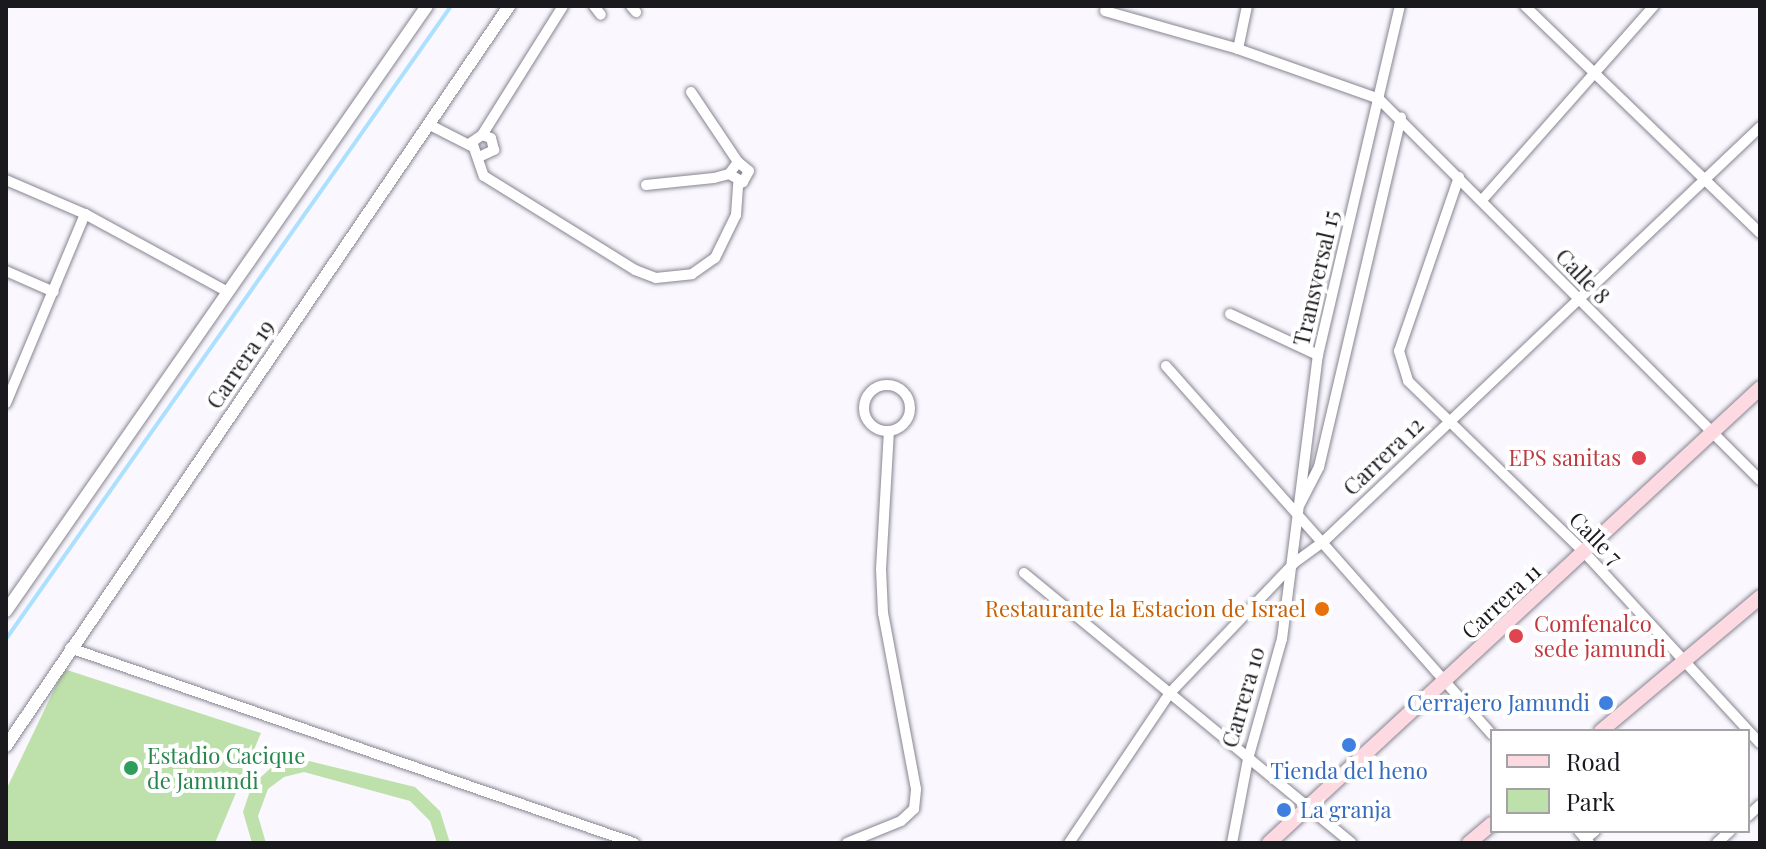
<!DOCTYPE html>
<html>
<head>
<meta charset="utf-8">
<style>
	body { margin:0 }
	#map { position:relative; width:1766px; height:849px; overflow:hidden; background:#faf8fe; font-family:"Playfair Display",serif }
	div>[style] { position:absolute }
	.green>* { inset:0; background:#bee1ab }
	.stream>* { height:4px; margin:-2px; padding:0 2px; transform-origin:2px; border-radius:2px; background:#ace0ff }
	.roads { filter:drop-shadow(0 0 2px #888491) drop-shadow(0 0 2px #888491) }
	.minor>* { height:10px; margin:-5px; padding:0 5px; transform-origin:5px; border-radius:5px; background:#fff }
	.minor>.ring { margin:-5px; padding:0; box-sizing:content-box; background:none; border:10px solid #fff; border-radius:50% }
	.tertiary>* { height:12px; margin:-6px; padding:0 6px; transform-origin:6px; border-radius:6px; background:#fff }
	.secondary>* { height:14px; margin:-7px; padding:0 7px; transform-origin:7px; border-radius:7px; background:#fddae1 }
	.dots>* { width:22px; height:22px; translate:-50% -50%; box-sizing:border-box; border:4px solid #fff; border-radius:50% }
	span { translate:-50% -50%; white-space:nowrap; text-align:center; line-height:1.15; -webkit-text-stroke:8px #fff; paint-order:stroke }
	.street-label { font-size:22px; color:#1a191e }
	.health-label { font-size:22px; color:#be3a42 }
	.right { translate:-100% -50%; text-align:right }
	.left { translate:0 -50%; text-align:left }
	.food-label { font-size:22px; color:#c56008 }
	.shop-label { font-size:22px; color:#366cbe }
	.leisure-label { font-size:22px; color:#27864d }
	.frame { position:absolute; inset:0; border:8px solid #1a191e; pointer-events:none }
	.legend { position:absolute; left:1490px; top:729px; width:260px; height:104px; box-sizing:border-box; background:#fff; border:2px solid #a3a3a5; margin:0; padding:10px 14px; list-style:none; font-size:24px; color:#1a191e }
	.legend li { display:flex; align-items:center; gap:16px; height:40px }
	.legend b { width:40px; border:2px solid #a3a3a5 }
</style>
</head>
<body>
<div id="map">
	<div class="green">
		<div style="clip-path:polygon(64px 669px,261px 733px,215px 843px,6px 843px,6px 790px)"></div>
		<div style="clip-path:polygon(301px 759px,415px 787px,440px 811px,450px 843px,437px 843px,430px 821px,410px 801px,304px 772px,284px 777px,268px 789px,258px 816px,266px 843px,252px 843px,243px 812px,252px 785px,273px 766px)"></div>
	</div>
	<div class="stream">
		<div style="left:6px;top:639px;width:774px;rotate:-54.89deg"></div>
	</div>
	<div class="roads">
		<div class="minor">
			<div style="left:563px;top:6px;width:152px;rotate:122.1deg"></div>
			<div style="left:482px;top:135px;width:12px;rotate:145deg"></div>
			<div style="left:472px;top:142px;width:36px;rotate:71deg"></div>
			<div style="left:484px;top:176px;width:178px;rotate:31.9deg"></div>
			<div style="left:635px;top:270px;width:22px;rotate:21deg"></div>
			<div style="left:656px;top:278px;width:36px;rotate:-6deg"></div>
			<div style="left:692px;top:274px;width:28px;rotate:-35deg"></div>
			<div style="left:715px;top:258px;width:48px;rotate:-64deg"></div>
			<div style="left:736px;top:215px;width:32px;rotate:-86deg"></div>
			<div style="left:594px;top:6px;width:11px;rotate:52deg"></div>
			<div style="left:631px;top:6px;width:8px;rotate:50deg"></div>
			<div style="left:1525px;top:6px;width:327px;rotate:44deg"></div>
			<div style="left:1105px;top:11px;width:138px;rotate:15.9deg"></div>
			<div style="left:1238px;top:49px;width:150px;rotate:19.5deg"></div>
			<div style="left:1379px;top:99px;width:539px;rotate:45deg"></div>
			<div style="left:1238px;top:49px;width:44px;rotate:-78.2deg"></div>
			<div style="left:691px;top:92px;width:84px;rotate:56.1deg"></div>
			<div style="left:428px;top:124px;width:48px;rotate:27.1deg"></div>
			<div style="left:479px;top:157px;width:17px;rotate:-25deg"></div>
			<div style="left:494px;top:150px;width:12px;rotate:-104deg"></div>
			<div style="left:491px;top:138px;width:9px;rotate:-162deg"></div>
			<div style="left:1459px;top:177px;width:184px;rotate:109deg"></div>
			<div style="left:1399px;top:351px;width:31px;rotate:73deg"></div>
			<div style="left:1408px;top:381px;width:247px;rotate:44.2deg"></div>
			<div style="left:1585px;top:553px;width:258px;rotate:47.4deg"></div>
			<div style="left:6px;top:180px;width:86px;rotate:23.3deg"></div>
			<div style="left:85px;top:214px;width:163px;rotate:28.6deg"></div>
			<div style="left:646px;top:185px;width:68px;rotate:-5.9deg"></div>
			<div style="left:714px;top:178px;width:16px;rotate:-15deg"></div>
			<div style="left:729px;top:174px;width:15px;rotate:-53deg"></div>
			<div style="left:738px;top:162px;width:14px;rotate:39deg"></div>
			<div style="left:749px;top:171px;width:13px;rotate:119deg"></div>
			<div style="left:743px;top:182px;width:16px;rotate:-150deg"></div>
			<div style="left:1483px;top:199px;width:258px;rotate:-48.5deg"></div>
			<div style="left:6px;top:271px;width:52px;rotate:23.6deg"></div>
			<div style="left:1230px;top:314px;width:97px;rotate:25deg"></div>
			<div style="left:1166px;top:366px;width:492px;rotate:48.5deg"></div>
			<div class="ring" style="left:864px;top:385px;width:36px;height:36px"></div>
			<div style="left:6px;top:403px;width:205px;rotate:-67.3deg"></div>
			<div style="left:1300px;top:504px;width:42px;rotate:-62.8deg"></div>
			<div style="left:1319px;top:467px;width:359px;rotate:-76.8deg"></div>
			<div style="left:1024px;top:573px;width:424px;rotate:39.5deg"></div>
			<div style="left:70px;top:648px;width:597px;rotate:19.07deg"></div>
			<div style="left:1748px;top:816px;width:16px;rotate:-43deg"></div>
			<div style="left:1579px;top:831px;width:16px;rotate:50deg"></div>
			<div style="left:1585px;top:839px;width:13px;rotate:-39deg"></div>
			<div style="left:847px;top:843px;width:58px;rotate:-22.2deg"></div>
			<div style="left:901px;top:821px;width:18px;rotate:-43deg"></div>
			<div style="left:914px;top:809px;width:20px;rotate:-84deg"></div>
			<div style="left:916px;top:789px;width:179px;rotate:-100.6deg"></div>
			<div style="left:883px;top:613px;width:44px;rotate:-92.6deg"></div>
			<div style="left:881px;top:569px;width:137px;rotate:-86.7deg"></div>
			<div style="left:1069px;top:843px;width:179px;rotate:-56.1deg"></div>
			<div style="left:1169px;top:694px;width:181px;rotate:-46.3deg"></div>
			<div style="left:1294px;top:563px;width:34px;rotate:-36deg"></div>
			<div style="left:1322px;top:543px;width:604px;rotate:-43.52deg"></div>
			<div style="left:1232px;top:843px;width:86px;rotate:-79.2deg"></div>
			<div style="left:1248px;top:759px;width:125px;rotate:-74.2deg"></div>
			<div style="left:1282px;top:639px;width:286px;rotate:-82.8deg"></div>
			<div style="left:1318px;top:355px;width:359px;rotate:-76.8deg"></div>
			<div style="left:1717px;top:843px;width:18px;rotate:-43deg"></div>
		</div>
		<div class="tertiary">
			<div style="left:6px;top:611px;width:737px;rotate:-55.17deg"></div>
			<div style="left:6px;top:746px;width:895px;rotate:-55.79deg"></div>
		</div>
		<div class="secondary">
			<div style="left:1601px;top:731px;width:208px;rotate:-40.1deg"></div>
			<div style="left:1269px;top:843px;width:669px;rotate:-42.82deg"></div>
			<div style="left:1469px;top:843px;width:30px;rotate:-40deg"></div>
		</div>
	</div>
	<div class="dots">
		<div style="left:1639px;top:458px;background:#e0444e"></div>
		<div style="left:1322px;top:609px;background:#e8710a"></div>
		<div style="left:1516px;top:636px;background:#e0444e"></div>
		<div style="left:1606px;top:703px;background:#3f7fe0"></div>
		<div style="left:1349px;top:745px;background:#3f7fe0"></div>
		<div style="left:131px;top:768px;background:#2e9e5b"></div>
		<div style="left:1284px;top:810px;background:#3f7fe0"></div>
	</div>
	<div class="street-label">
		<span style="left:1583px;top:276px;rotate:46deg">Calle 8</span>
		<span style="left:1316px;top:278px;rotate:-77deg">Transversal 15</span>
		<span style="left:240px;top:364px;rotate:-56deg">Carrera 19</span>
		<span style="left:1383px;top:456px;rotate:-44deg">Carrera 12</span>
		<span style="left:1596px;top:538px;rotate:45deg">Calle 7</span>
		<span style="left:1501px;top:601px;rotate:-43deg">Carrera 11</span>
		<span style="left:1243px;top:697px;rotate:-74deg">Carrera 10</span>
	</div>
	<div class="health-label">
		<span class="right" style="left:1621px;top:458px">EPS sanitas</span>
		<span class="left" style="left:1534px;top:636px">Comfenalco<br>sede jamundi</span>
	</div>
	<div class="food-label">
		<span class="right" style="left:1306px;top:609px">Restaurante la Estacion de Israel</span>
	</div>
	<div class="shop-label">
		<span class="right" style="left:1590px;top:703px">Cerrajero Jamundi</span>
		<span style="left:1349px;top:771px">Tienda del heno</span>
		<span class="left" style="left:1300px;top:810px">La granja</span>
	</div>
	<div class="leisure-label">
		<span class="left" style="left:147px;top:768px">Estadio Cacique<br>de Jamundi</span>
	</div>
	<div class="frame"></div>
	<ul class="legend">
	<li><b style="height:10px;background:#fddae1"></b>Road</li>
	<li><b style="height:22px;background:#bee1ab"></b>Park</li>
	</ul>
</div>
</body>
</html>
